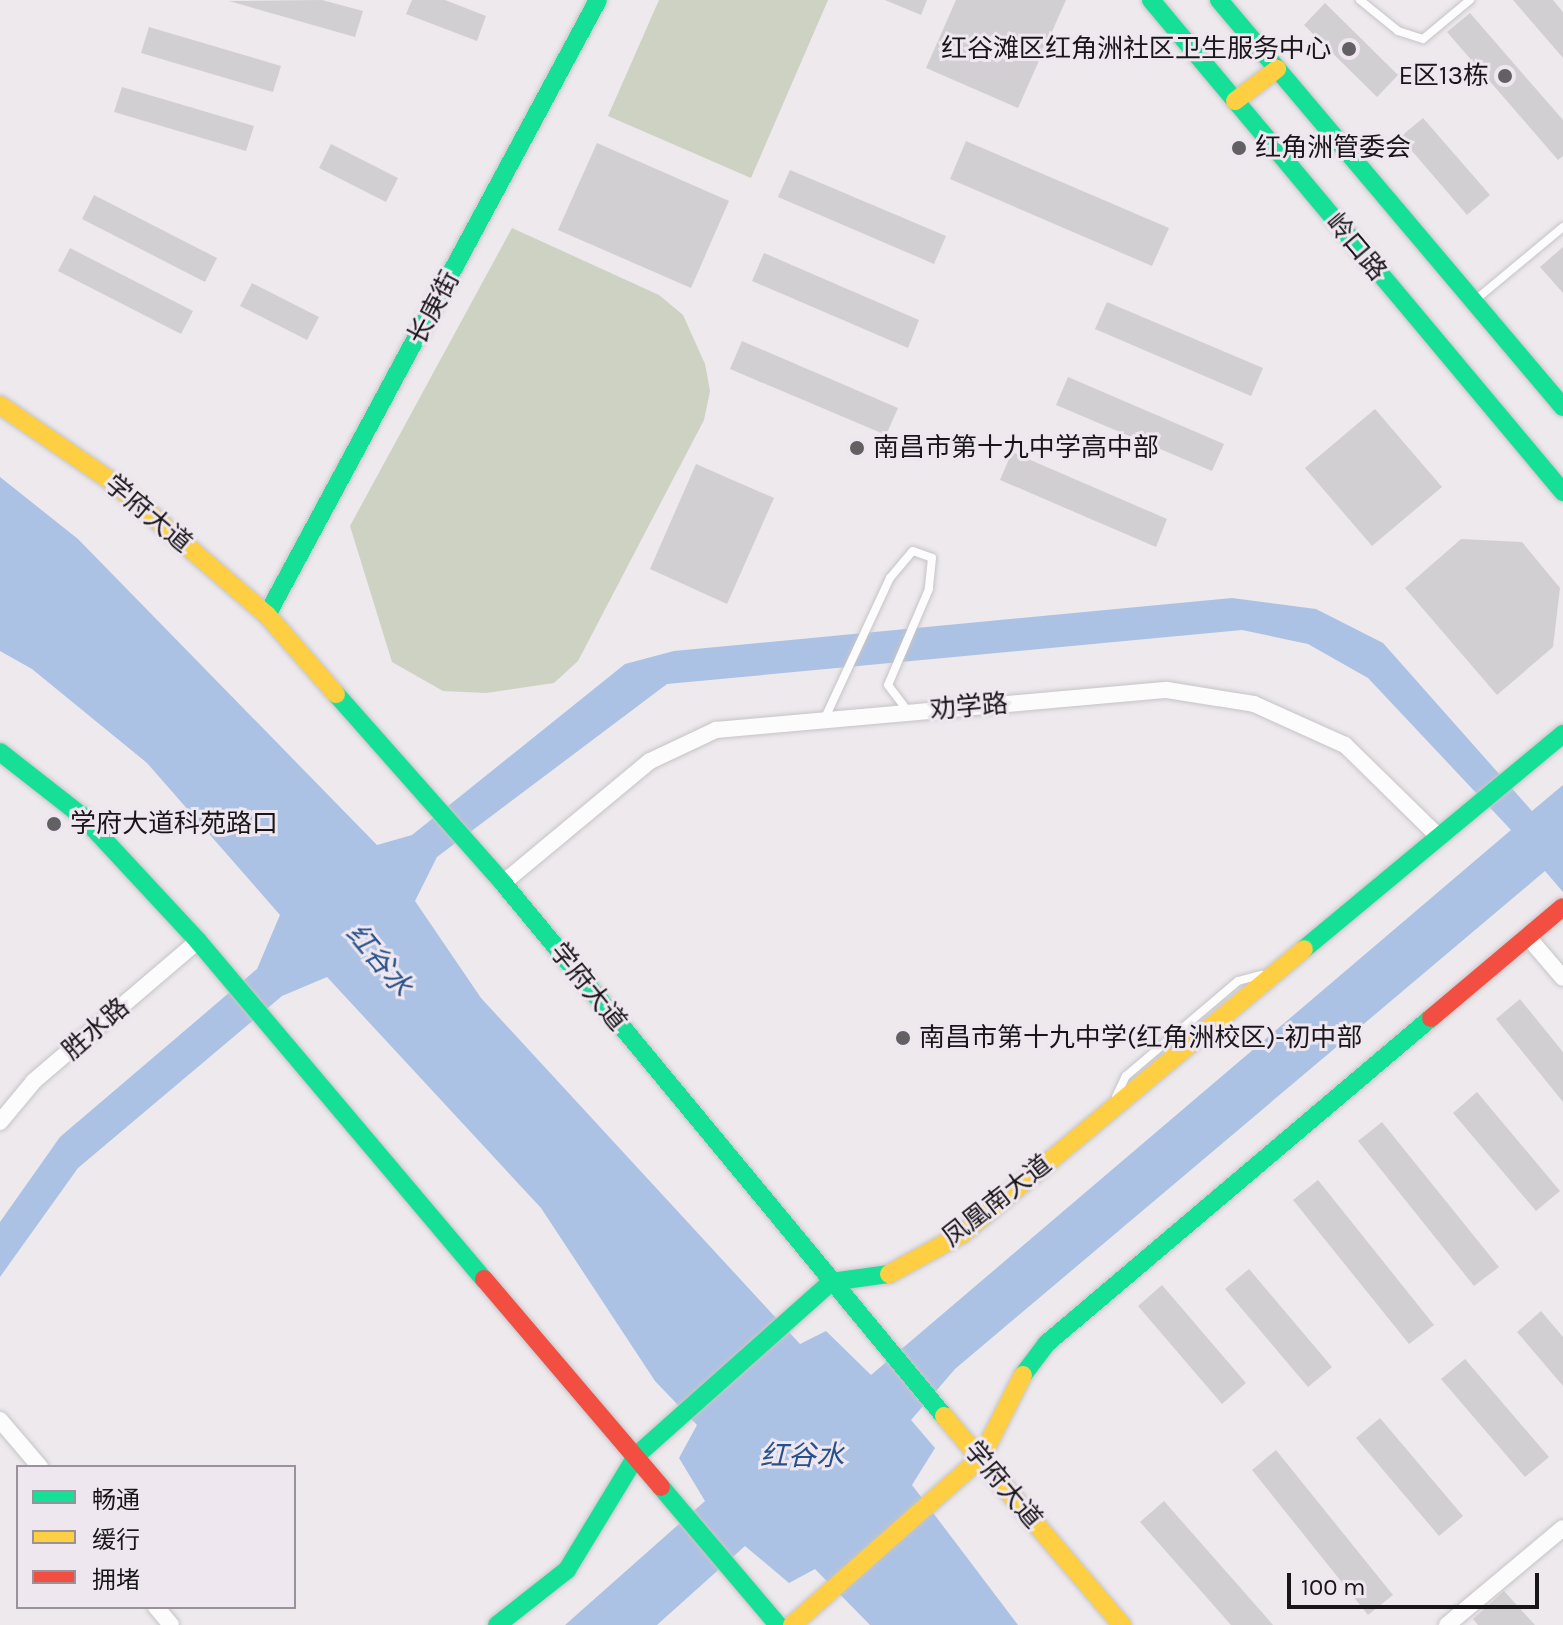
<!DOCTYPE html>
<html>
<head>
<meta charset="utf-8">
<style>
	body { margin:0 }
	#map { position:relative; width:1563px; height:1625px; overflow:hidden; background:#ede9ed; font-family:Karla,"Noto Sans SC",sans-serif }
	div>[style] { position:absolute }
	.green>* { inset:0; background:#cdd2c3 }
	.water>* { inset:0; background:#acc2e5 }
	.building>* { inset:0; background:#d2cfd2 }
	.roads { filter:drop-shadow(0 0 2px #c6c4c6) drop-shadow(0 0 2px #c6c4c6) }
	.lane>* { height:8px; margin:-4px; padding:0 4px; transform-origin:4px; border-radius:4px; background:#fcfcfc }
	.street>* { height:16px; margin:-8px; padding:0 8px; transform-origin:8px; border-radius:8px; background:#fcfcfc }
	.fast>* { height:18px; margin:-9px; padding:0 9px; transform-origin:9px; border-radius:9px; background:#16e098 }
	.slow>* { height:18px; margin:-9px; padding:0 9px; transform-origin:9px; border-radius:9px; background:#ffcf43 }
	.jam>* { height:18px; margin:-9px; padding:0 9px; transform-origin:9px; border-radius:9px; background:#f24e42 }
	.dots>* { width:22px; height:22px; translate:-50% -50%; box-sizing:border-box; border:4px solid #eee7ef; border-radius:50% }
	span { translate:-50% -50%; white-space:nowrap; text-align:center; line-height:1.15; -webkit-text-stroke:6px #eee7ef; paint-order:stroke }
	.poi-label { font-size:26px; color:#191619 }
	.right { translate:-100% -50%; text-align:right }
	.left { translate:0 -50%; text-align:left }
	.street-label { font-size:26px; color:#191619 }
	.water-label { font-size:28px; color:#26518c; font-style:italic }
	.legend { position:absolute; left:16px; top:1465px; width:280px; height:144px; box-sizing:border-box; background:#eee7ef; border:2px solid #999399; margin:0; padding:10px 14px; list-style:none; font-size:24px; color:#191619 }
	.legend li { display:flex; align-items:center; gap:16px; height:40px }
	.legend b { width:40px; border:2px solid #999399 }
	.scale { position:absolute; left:1287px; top:1573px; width:252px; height:36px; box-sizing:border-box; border:4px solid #191619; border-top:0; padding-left:10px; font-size:24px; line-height:28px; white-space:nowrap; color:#191619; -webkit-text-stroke:6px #eee7ef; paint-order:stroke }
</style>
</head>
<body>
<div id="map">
	<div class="green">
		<div style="clip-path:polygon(659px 0,828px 0,751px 178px,608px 116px)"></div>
		<div style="clip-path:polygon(512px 228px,659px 295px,683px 315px,705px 364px,710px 391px,704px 420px,578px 661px,554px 683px,486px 693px,443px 691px,392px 662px,350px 526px)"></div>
	</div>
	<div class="water">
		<div style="clip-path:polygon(evenodd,0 477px,78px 539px,377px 845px,412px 835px,625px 664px,674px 651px,1232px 598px,1316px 609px,1383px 643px,1532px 811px,1563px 785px,1563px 892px,1545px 871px,955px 1369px,911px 1420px,935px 1448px,912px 1485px,1018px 1625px,870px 1625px,815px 1569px,789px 1583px,745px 1546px,657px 1625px,565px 1625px,705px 1501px,679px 1458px,697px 1425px,655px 1381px,541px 1208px,327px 977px,282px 996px,78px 1168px,0 1277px,0 1222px,60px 1137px,257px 969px,280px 915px,147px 763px,32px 669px,0 651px,0 477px,1242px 630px,1308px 644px,1368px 678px,1511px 830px,871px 1375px,826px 1331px,800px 1344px,481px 998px,415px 901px,437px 857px,667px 684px,1242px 630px)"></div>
	</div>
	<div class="building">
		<div style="clip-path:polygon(322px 0,363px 11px,355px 37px,229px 1px)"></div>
		<div style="clip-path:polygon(412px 0,445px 0,486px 16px,477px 41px,406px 14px)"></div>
		<div style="clip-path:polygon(885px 0,927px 0,921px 15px)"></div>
		<div style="clip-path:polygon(956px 0,1066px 0,1018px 108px,926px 68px)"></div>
		<div style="clip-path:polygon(1513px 0,1553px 0,1563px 12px,1563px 58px)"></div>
		<div style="clip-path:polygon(1325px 3px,1398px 75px,1377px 97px,1304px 25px)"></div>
		<div style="clip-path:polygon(1470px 13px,1563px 120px,1563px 156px,1558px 160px,1447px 32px)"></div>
		<div style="clip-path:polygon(149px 27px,281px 66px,273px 92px,141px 53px)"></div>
		<div style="clip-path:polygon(122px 87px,254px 126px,246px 151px,114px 112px)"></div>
		<div style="clip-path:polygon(1423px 118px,1490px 195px,1467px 215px,1400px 137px)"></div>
		<div style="clip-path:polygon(966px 141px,1169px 228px,1152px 266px,950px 179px)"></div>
		<div style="clip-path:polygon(597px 143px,729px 201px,691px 288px,558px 230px)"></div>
		<div style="clip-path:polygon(331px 144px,398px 178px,386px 202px,319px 168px)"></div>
		<div style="clip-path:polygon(790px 170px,946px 236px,934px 264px,778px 197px)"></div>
		<div style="clip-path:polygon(94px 195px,217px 258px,205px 282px,82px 219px)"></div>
		<div style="clip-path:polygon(1563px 247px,1563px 293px,1540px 267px)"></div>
		<div style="clip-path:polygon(70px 248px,193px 311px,181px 334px,58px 271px)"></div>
		<div style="clip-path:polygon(764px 253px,919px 320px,908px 348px,752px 281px)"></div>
		<div style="clip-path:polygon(252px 283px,319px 317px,307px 340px,240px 306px)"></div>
		<div style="clip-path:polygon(1107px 302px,1263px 368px,1251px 396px,1095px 329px)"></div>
		<div style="clip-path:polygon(742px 341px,898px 408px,886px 435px,730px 369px)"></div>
		<div style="clip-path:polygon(1068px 377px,1224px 444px,1212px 471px,1056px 405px)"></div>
		<div style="clip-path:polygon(1375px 409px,1442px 487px,1372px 546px,1305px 468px)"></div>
		<div style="clip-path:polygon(1012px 452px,1167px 519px,1156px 547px,1000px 480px)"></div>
		<div style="clip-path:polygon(696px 464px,774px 498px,727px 604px,650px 569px)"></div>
		<div style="clip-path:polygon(1461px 539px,1522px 542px,1560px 588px,1553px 647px,1497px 695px,1405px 588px)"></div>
		<div style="clip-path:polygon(1520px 999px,1563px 1052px,1563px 1102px,1496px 1019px)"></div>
		<div style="clip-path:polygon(1477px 1092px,1560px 1191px,1536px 1211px,1453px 1113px)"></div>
		<div style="clip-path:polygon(1382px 1122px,1499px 1267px,1474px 1286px,1358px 1141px)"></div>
		<div style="clip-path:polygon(1318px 1180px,1434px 1325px,1409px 1344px,1293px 1200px)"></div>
		<div style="clip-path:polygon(1249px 1269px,1332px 1367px,1308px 1387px,1225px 1289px)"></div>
		<div style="clip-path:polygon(1162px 1285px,1246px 1383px,1222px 1404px,1138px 1306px)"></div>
		<div style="clip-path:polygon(1541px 1311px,1563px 1337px,1563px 1386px,1517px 1332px)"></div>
		<div style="clip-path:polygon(1465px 1359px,1549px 1457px,1525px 1477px,1441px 1379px)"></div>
		<div style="clip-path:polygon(1380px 1418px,1463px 1516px,1439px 1536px,1356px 1438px)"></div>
		<div style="clip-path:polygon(1276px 1450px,1393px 1595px,1368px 1615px,1252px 1470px)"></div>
		<div style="clip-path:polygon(1164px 1501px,1273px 1625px,1231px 1625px,1140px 1522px)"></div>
		<div style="clip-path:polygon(1504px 1591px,1535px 1625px,1478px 1625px,1473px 1619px)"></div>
	</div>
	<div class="roads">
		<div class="lane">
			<div style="left:1360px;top:0;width:49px;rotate:39.2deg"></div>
			<div style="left:1398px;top:31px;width:26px;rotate:18deg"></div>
			<div style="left:1423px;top:39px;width:61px;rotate:-39.7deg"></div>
			<div style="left:1474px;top:301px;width:116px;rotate:-39.7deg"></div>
			<div style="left:824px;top:720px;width:157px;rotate:-65.1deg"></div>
			<div style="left:890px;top:578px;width:35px;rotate:-50deg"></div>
			<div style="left:913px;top:551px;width:20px;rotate:20deg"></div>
			<div style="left:932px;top:558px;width:31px;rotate:96deg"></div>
			<div style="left:929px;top:589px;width:104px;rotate:113.1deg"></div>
			<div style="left:888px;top:685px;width:35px;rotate:53deg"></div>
			<div style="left:1116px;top:1097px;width:23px;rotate:-65deg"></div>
			<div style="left:1126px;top:1076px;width:147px;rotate:-40.3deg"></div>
			<div style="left:1238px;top:981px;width:24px;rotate:-15deg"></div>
		</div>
		<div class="street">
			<div style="left:503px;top:883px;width:191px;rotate:-39.7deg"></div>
			<div style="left:650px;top:761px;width:73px;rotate:-25.2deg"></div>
			<div style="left:716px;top:730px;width:453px;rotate:-5.1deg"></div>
			<div style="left:1167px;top:690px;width:88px;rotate:9.1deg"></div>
			<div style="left:1254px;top:704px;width:100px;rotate:24.3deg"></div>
			<div style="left:1345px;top:745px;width:132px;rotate:44.4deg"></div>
			<div style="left:1527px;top:936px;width:55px;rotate:49.4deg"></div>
			<div style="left:0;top:1122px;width:53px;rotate:-50.3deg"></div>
			<div style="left:34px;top:1081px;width:216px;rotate:-40.5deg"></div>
			<div style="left:0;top:1420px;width:62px;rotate:49.6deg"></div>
			<div style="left:156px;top:1607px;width:23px;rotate:50deg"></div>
			<div style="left:1447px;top:1625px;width:151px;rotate:-39.9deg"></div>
		</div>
		<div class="fast">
			<div style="left:1151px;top:0;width:642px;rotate:50.06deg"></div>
			<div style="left:1219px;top:0;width:533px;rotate:49.8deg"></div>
			<div style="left:267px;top:615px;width:698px;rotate:-61.71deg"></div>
			<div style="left:336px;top:694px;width:252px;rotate:48.5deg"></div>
			<div style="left:503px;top:883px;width:692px;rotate:50.4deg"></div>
			<div style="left:0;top:752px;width:104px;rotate:38deg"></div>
			<div style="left:82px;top:816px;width:171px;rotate:47.1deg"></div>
			<div style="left:198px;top:941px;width:443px;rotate:49.8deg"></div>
			<div style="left:1304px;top:949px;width:337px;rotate:-39.7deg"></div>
			<div style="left:1023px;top:1375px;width:39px;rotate:-53deg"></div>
			<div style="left:1046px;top:1344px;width:504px;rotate:-40.26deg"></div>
			<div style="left:661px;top:1487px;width:181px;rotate:49.7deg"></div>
			<div style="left:497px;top:1625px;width:89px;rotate:-38.2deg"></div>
			<div style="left:567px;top:1570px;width:135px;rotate:-58.7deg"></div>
			<div style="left:637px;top:1455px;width:260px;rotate:-41.7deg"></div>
			<div style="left:831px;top:1282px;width:59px;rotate:-7.9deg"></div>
		</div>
		<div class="slow">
			<div style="left:1235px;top:101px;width:53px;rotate:-37.3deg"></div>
			<div style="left:0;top:405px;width:138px;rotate:34.4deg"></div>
			<div style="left:114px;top:483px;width:202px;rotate:40.8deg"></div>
			<div style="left:267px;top:615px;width:105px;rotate:48.9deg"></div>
			<div style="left:889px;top:1274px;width:83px;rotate:-28.7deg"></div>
			<div style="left:962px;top:1234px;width:445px;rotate:-39.8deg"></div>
			<div style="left:944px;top:1416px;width:275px;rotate:49.6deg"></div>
			<div style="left:792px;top:1625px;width:252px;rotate:-41.5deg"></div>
			<div style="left:981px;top:1458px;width:93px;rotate:-63.2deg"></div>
		</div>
		<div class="jam">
			<div style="left:1431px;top:1018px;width:172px;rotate:-40.1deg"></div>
			<div style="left:484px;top:1279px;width:273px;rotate:49.6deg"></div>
		</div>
	</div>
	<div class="dots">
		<div style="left:1349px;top:49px;background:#636063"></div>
		<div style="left:1505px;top:76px;background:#636063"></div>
		<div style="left:1239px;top:148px;background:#636063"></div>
		<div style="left:857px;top:448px;background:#636063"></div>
		<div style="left:54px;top:824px;background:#636063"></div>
		<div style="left:903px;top:1038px;background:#636063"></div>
	</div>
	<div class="poi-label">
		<span class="right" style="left:1331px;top:49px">红谷滩区红角洲社区卫生服务中心</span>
		<span class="right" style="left:1489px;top:76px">E区13栋</span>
		<span class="left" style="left:1255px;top:148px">红角洲管委会</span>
		<span class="left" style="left:873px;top:448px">南昌市第十九中学高中部</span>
		<span class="left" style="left:70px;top:824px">学府大道科苑路口</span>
		<span class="left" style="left:919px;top:1038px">南昌市第十九中学(红角洲校区)-初中部</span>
	</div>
	<div class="street-label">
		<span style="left:1356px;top:247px;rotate:50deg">岭口路</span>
		<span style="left:434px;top:308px;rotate:-62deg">长庚街</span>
		<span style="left:148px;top:514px;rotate:40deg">学府大道</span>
		<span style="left:969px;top:707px;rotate:-5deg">劝学路</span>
		<span style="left:588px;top:987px;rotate:51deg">学府大道</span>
		<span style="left:96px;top:1029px;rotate:-41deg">胜水路</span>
		<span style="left:997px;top:1201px;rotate:-38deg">凤凰南大道</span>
		<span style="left:1003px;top:1485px;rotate:50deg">学府大道</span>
	</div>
	<div class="water-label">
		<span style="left:379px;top:960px;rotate:50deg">红谷水</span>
		<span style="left:802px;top:1456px">红谷水</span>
	</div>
	<ul class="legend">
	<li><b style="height:10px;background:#16e098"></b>畅通</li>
	<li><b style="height:10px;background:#ffcf43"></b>缓行</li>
	<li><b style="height:10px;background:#f24e42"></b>拥堵</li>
	</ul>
	<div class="scale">100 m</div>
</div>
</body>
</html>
